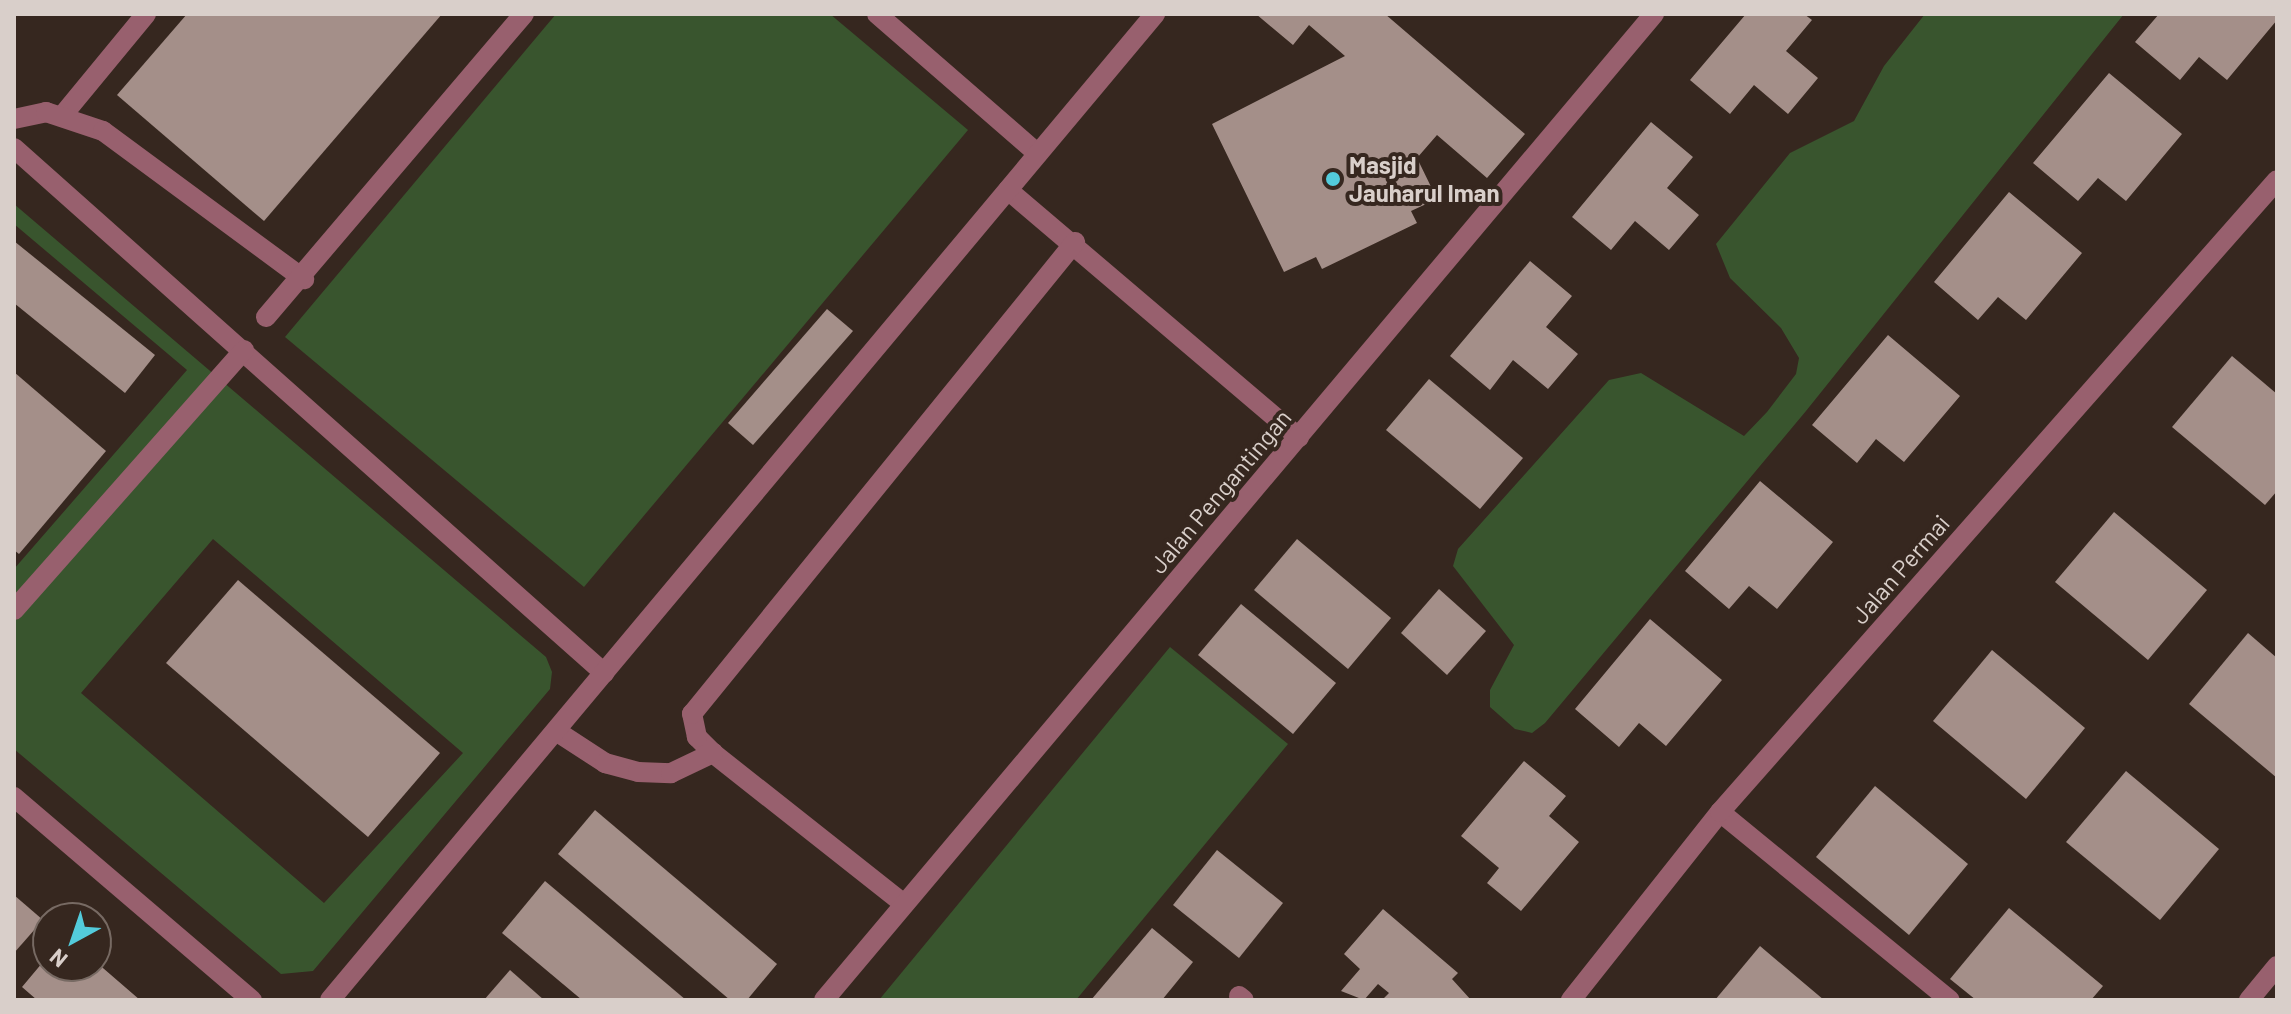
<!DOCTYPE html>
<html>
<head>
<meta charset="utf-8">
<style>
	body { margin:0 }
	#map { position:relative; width:2291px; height:1014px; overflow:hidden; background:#36271f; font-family:Barlow,sans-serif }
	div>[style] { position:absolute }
	.green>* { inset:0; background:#39552e }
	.building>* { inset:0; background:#a48f89 }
	.minor>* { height:20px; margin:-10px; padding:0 10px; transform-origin:10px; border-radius:10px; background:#98606e }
	.dots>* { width:22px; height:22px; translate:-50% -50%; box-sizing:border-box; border:4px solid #36271f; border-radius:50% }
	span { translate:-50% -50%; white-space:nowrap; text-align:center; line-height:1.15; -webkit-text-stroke:8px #36271f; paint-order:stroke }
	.poi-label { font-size:24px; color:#d9cfca; font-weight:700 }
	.left { translate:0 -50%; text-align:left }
	.street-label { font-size:24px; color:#d9cfca }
	.frame { position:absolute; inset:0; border:16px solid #d9cfca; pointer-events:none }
	.north { position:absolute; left:32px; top:902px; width:80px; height:80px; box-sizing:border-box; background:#36271f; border:2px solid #776a63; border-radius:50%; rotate:220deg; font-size:22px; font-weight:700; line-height:32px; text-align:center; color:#d9cfca }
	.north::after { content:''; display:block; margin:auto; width:28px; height:36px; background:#53cbdb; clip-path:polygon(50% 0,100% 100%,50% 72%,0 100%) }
</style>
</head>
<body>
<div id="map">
	<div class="green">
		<div style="clip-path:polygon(556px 14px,830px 14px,968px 130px,584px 587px,285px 337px)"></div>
		<div style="clip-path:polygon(1925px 14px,2124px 14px,1806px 411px,1545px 723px,1532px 733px,1515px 729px,1490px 707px,1490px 690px,1514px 645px,1453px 566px,1458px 549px,1609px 380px,1641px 373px,1744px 436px,1767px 412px,1796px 374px,1799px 358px,1781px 328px,1730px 278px,1716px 244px,1790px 153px,1854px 121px,1884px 66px)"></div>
		<div style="clip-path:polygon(evenodd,14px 204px,546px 657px,552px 672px,550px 689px,313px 971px,281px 974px,14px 749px,14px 569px,187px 370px,14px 224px,14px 204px,213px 539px,463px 753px,324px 903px,81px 693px,213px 539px)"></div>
		<div style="clip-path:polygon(1170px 647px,1288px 744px,1076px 1000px,879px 1000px)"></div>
	</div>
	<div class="building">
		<div style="clip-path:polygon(187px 14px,442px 14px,264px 221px,117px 95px)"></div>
		<div style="clip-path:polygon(1256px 14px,1385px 14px,1525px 134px,1487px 178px,1437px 135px,1417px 158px,1437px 199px,1411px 211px,1417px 223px,1322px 269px,1316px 257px,1284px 272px,1212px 124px,1345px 56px,1309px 25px,1293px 45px)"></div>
		<div style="clip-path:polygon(1746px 14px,1804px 14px,1812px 20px,1786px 51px,1818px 78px,1788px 114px,1754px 85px,1730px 114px,1690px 80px)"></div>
		<div style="clip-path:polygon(2159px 14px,2277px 14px,2277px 20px,2227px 80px,2199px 57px,2180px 80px,2135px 42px)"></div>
		<div style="clip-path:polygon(2109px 73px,2182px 134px,2126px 201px,2098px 178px,2078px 201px,2033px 163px)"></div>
		<div style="clip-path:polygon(1651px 122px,1693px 157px,1667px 188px,1699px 215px,1669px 250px,1635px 221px,1611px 250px,1572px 217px)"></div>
		<div style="clip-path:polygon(2009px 192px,2082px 253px,2026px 320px,1998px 297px,1978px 320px,1934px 282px)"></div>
		<div style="clip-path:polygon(14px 241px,155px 355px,125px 393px,14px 303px)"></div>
		<div style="clip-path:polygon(1530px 261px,1572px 296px,1546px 327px,1578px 354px,1548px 389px,1513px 360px,1490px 390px,1450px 356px)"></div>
		<div style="clip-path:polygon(827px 309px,853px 331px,753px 445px,728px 423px)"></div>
		<div style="clip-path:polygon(1888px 335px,1960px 396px,1904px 462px,1876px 439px,1857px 463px,1812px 425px)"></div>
		<div style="clip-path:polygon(2232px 356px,2277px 394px,2277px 491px,2265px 505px,2172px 427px)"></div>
		<div style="clip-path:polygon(14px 372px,106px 451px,19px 554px,14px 550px)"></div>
		<div style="clip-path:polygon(1429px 379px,1523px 458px,1480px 509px,1386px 430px)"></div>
		<div style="clip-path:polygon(1760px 481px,1833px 542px,1777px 609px,1749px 586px,1729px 609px,1685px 571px)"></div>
		<div style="clip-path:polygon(2114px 512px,2207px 590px,2148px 660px,2055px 582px)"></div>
		<div style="clip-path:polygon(1297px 539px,1391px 618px,1348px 669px,1254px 590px)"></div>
		<div style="clip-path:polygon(238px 580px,440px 753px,368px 837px,166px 663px)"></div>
		<div style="clip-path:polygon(1439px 589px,1486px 631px,1447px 675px,1401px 633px)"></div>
		<div style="clip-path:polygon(1241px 604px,1336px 683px,1293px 734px,1198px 655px)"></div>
		<div style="clip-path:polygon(1650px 619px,1722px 680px,1666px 746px,1639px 723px,1619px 747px,1575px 709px)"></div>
		<div style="clip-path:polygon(2248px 633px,2277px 658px,2277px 778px,2189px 704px)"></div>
		<div style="clip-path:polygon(1992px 650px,2085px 728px,2026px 799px,1933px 721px)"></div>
		<div style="clip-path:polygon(1524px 761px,1566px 796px,1549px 816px,1579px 842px,1521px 911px,1487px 883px,1499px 868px,1461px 836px)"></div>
		<div style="clip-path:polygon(2126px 771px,2219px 849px,2160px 920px,2066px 842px)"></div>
		<div style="clip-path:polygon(1875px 786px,1968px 864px,1909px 935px,1816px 857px)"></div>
		<div style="clip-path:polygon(595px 810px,777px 964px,747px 1000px,730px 1000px,558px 854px)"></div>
		<div style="clip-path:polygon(1217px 850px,1283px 903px,1239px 958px,1173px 905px)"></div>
		<div style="clip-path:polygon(545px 881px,686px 1000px,582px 1000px,502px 933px)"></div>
		<div style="clip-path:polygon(14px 895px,43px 920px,14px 953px)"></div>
		<div style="clip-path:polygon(2009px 908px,2103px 986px,2091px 1000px,1976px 1000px,1950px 979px)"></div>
		<div style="clip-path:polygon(1383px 909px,1458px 973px,1452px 979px,1471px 1000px,1382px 1000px,1389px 993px,1378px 984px,1364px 1000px,1341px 991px,1360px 969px,1344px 954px)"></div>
		<div style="clip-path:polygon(1152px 928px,1193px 962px,1162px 1000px,1091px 1000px)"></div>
		<div style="clip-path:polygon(1760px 946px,1824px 1000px,1715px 1000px)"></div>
		<div style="clip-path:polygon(48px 956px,48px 966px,96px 962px,140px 1000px,37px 1000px,22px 987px)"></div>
		<div style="clip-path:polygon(510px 970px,544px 1000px,484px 1000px)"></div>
	</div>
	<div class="minor">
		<div style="left:877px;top:14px;width:213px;rotate:41deg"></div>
		<div style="left:62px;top:116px;width:132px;rotate:-50.5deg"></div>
		<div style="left:14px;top:119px;width:33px;rotate:-12deg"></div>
		<div style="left:46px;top:112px;width:60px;rotate:18.4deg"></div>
		<div style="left:103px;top:131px;width:250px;rotate:36.4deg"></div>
		<div style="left:14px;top:148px;width:790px;rotate:41.66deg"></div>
		<div style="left:1008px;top:190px;width:382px;rotate:40.4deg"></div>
		<div style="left:266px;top:317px;width:398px;rotate:-49.6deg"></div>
		<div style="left:14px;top:610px;width:347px;rotate:-48.5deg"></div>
		<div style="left:556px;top:731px;width:59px;rotate:33.1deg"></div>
		<div style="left:605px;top:763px;width:34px;rotate:15deg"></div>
		<div style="left:638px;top:772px;width:33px;rotate:2deg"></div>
		<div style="left:671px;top:773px;width:47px;rotate:-25.5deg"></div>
		<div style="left:14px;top:797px;width:313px;rotate:40.5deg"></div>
		<div style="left:1720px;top:812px;width:297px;rotate:39.3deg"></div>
		<div style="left:904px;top:904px;width:243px;rotate:-141.7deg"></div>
		<div style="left:713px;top:753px;width:23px;rotate:-135deg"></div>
		<div style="left:697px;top:737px;width:24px;rotate:-102deg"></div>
		<div style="left:692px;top:714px;width:608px;rotate:-50.94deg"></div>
		<div style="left:1239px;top:996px;width:6px;rotate:39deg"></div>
		<div style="left:330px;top:1000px;width:1286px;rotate:-50.08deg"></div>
		<div style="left:824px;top:1000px;width:1289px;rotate:-49.91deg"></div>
		<div style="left:1571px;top:1000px;width:240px;rotate:-51.6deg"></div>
		<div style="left:1720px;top:812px;width:842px;rotate:-48.61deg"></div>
		<div style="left:2249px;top:1000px;width:44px;rotate:-50.5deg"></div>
	</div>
	<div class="dots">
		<div style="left:1333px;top:179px;background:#53cbdb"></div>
	</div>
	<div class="poi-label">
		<span class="left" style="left:1349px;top:179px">Masjid<br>Jauharul Iman</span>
	</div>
	<div class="street-label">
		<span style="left:1220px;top:491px;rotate:-50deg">Jalan Pengantingan</span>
		<span style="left:1900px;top:569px;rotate:-49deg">Jalan Permai</span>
	</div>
	<div class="frame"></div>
	<div class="north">N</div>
</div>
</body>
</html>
